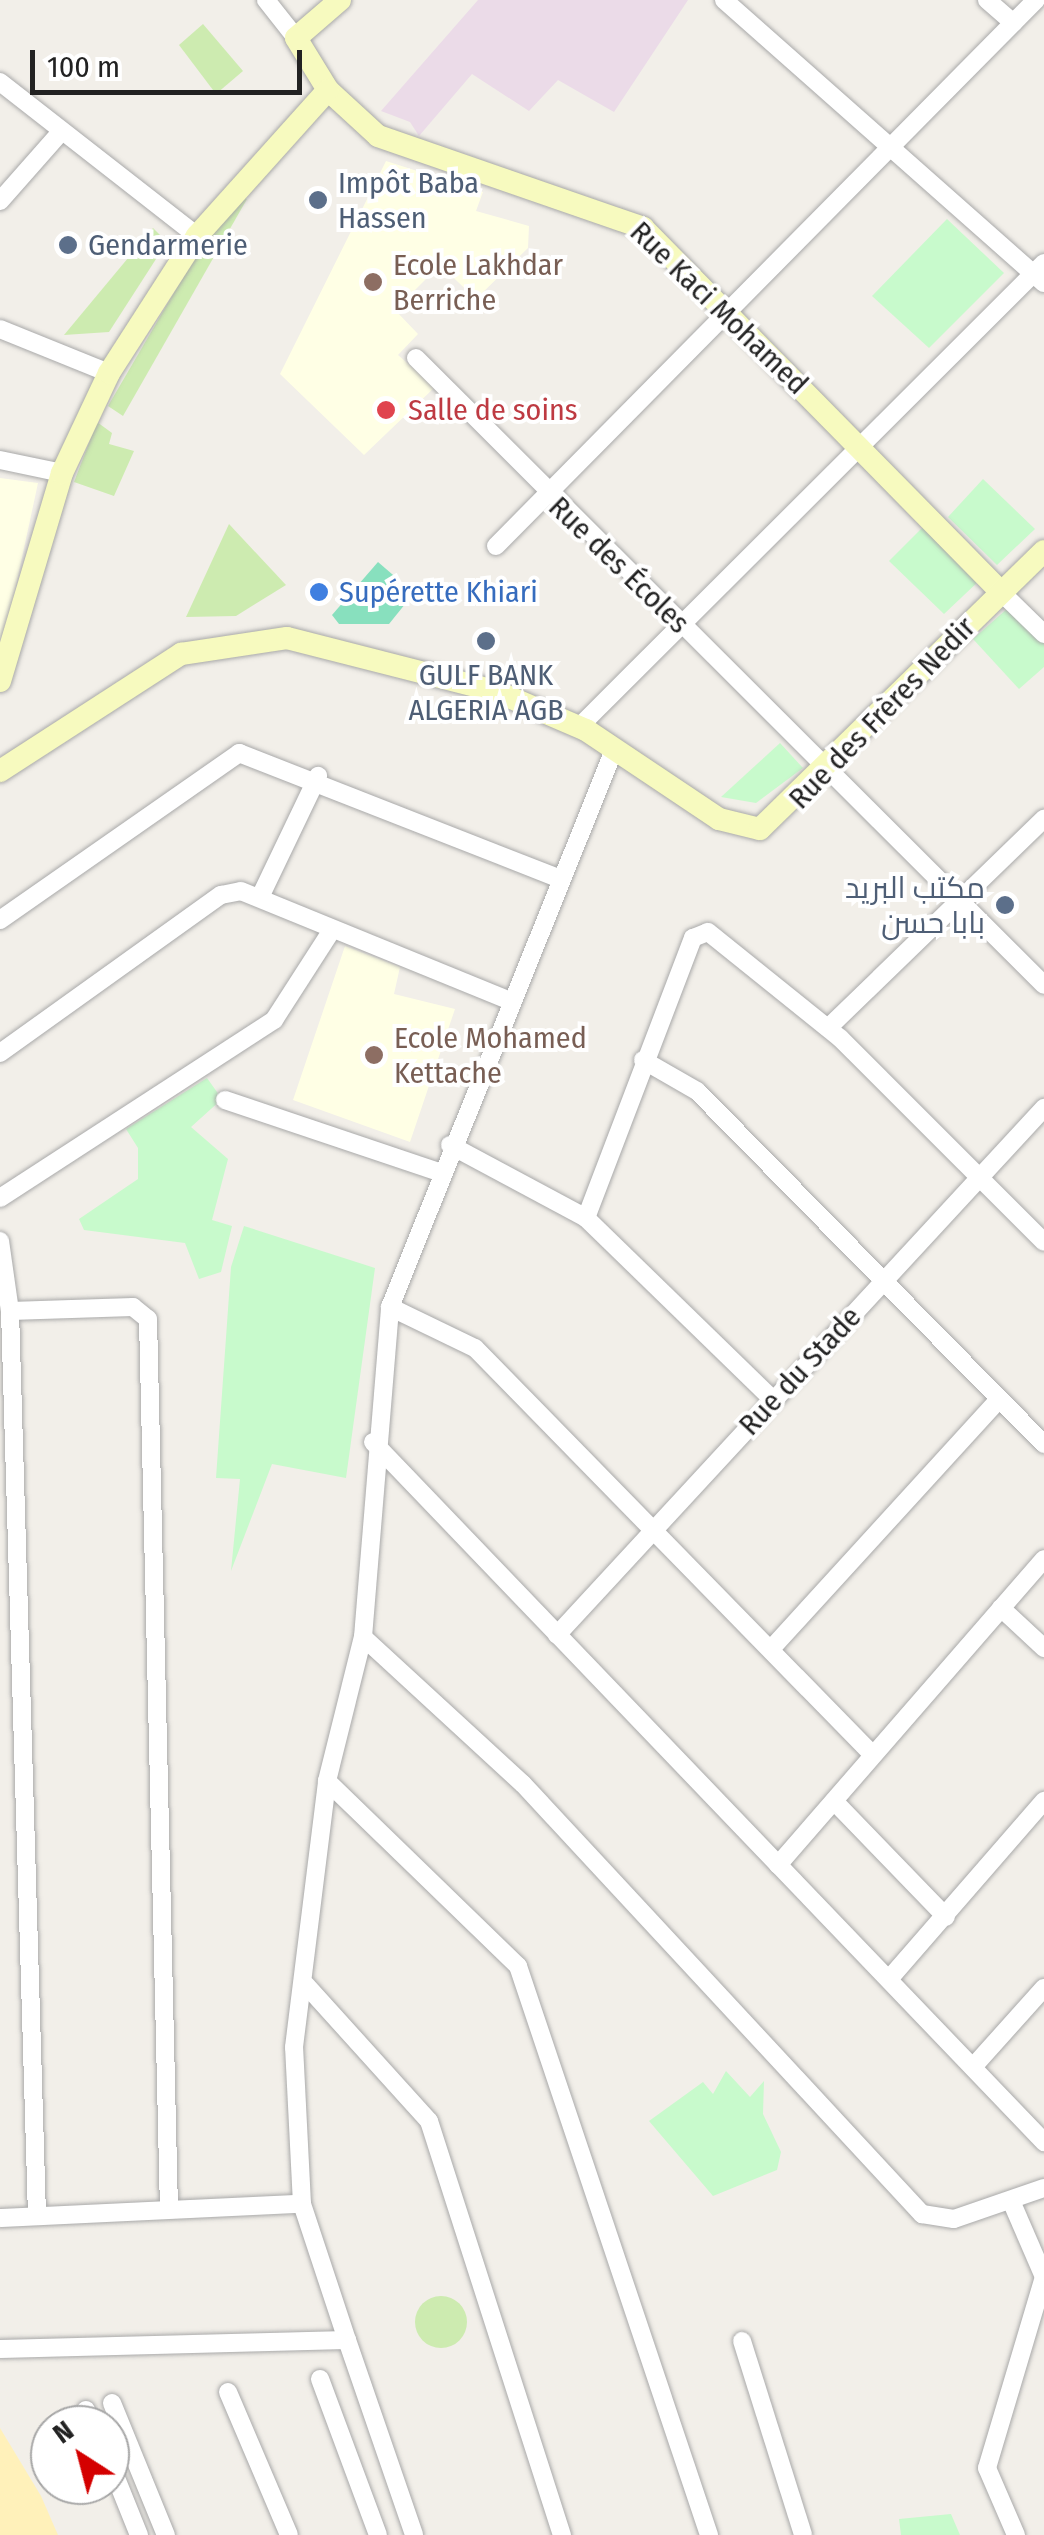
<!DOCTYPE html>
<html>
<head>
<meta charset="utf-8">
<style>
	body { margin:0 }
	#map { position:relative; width:1044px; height:2535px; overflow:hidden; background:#f2efe9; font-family:"Fira Sans Condensed",Cairo,sans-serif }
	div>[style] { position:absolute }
	.industrial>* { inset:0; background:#ebdbe8 }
	.education>* { inset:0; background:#ffffe5 }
	.grass>* { inset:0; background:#cdebb0 }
	.round { border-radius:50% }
	.sand>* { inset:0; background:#fff1ba }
	.park>* { inset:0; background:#c8facc }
	.pitch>* { inset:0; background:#88e0be }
	.roads { filter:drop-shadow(0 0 2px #a9a9a9) drop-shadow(0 0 2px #a9a9a9) }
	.street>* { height:18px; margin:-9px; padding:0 9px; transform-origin:9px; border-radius:9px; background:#fff }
	.secondary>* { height:22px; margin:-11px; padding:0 11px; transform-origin:11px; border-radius:11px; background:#f7fabf }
	.dots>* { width:28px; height:28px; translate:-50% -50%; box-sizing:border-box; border:5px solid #fff; border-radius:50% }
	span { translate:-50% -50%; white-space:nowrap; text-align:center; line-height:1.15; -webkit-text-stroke:8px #fff; paint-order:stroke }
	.service-label { font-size:30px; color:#4e5e75 }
	.left { translate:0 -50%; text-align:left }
	.right { translate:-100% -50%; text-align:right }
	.education-label { font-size:30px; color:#785e54 }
	.street-label { font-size:30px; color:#222 }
	.health-label { font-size:30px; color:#be3a42 }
	.shop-label { font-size:30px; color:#366cbe }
	.north { position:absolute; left:30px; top:2405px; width:100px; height:100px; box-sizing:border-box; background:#fff; border:2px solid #a7a7a7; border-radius:50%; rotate:324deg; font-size:28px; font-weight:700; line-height:40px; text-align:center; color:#222 }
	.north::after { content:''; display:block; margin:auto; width:35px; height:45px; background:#d40000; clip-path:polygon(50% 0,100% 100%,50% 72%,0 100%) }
	.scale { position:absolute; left:30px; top:50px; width:272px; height:45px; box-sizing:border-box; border:5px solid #222; border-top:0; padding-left:12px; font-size:30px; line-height:35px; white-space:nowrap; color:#222; -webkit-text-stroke:8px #fff; paint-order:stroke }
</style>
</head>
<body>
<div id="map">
	<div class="industrial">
		<div style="clip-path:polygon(478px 0,688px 0,614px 112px,558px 80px,529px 111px,472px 74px,419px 136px,410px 122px,381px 111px)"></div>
	</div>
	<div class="education">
		<div style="clip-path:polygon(386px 161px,483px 192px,476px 211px,529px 226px,528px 248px,476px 299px,440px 265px,395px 310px,418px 334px,398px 355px,435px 387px,364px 455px,280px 374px)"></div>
		<div style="clip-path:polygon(0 478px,38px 483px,0 660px)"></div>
		<div style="clip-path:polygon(345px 946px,400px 967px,394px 994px,455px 1009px,410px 1142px,293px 1100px)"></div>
	</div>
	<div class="grass">
		<div style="clip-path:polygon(203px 24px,243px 71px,216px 94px,179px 45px)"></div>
		<div style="clip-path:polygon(242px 197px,247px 199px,123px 416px,108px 406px,200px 248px)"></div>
		<div style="clip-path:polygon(153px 228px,167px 242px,109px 332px,64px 335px)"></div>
		<div style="clip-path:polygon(97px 422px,112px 433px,109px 444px,134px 451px,114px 496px,74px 482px)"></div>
		<div style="clip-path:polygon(229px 524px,286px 585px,236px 616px,186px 617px)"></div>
		<div class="round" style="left:415px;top:2296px;width:52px;height:52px"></div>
	</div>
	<div class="sand">
		<div style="clip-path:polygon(0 2428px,41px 2496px,58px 2535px,0 2535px)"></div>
	</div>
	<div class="park">
		<div style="clip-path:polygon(947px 219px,1004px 273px,929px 348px,872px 296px)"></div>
		<div style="clip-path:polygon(983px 479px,1035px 529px,997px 565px,948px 517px)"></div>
		<div style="clip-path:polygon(925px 525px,981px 579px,944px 614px,889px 561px)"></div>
		<div style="clip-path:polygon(1009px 607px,1044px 641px,1044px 667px,1019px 689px,973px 639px)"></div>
		<div style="clip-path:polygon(780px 743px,803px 768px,756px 803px,721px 797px)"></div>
		<div style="clip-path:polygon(207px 1078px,222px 1099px,191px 1127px,228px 1159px,212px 1220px,232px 1226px,221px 1272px,199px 1279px,185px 1243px,84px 1230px,79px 1219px,138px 1179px,138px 1148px,126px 1129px)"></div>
		<div style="clip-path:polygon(244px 1226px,375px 1268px,346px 1478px,272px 1464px,231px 1571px,240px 1479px,216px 1478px,231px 1267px)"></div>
		<div style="clip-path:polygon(726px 2071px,750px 2097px,764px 2081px,763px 2114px,781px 2152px,777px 2170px,713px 2196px,649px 2121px,703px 2082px,713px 2094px)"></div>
		<div style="clip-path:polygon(951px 2514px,960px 2535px,901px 2535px,899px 2519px)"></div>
	</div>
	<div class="pitch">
		<div style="clip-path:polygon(378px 562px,414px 593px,389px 624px,339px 624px,332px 615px)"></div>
	</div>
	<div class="roads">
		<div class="street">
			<div style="left:266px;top:0;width:48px;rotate:51.7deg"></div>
			<div style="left:724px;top:0;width:427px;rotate:41.5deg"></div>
			<div style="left:987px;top:0;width:35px;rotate:41deg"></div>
			<div style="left:0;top:82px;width:250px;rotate:38deg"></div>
			<div style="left:0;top:201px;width:91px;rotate:-48.6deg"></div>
			<div style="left:0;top:329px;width:118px;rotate:22deg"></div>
			<div style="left:416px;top:358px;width:887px;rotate:44.95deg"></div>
			<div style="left:0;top:460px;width:63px;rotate:11.8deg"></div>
			<div style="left:496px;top:546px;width:768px;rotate:-45.32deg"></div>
			<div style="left:1001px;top:592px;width:60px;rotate:44.3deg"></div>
			<div style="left:579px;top:727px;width:657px;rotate:-44.94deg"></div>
			<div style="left:262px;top:893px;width:130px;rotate:-64.4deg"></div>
			<div style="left:0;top:920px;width:292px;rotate:-34.9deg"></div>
			<div style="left:239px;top:753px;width:346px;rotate:21.4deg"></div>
			<div style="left:828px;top:1028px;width:301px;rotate:-44.1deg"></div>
			<div style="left:0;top:1053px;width:272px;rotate:-35.6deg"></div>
			<div style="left:221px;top:895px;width:20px;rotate:-11deg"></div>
			<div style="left:241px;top:891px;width:288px;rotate:22.2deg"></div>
			<div style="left:643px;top:1060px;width:62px;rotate:29.9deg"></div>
			<div style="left:697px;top:1091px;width:495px;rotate:45.5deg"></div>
			<div style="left:225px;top:1100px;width:226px;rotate:18.6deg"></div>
			<div style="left:450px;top:1145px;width:154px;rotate:28.2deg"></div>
			<div style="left:586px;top:1218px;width:261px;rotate:44.2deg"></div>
			<div style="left:0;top:1198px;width:327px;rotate:-33deg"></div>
			<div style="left:274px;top:1020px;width:107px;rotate:-57.2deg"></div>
			<div style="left:586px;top:1218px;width:300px;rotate:-69.1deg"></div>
			<div style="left:693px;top:938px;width:16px;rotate:-22deg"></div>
			<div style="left:708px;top:932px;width:169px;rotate:38.8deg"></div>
			<div style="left:840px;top:1038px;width:288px;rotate:45deg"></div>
			<div style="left:0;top:1241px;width:71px;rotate:81.9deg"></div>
			<div style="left:10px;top:1311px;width:904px;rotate:88.29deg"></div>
			<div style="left:390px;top:1307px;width:94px;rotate:25.8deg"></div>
			<div style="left:475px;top:1348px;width:564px;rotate:45.65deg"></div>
			<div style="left:10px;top:1311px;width:123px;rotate:-1.9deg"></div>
			<div style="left:133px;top:1307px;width:19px;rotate:39deg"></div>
			<div style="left:148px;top:1319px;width:888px;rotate:88.65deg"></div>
			<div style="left:373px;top:1442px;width:970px;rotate:46.21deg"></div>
			<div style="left:1001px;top:1608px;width:59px;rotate:42.9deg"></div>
			<div style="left:557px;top:1635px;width:718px;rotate:-47.26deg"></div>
			<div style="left:363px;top:1637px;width:217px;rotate:42.6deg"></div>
			<div style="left:523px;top:1784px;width:587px;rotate:47.14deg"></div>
			<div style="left:922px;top:2214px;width:32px;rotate:9deg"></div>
			<div style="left:954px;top:2219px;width:95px;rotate:-19deg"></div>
			<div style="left:771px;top:1649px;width:338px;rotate:-47.6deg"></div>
			<div style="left:327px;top:1781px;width:266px;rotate:44.1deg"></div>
			<div style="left:518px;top:1966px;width:600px;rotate:71.44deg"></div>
			<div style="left:834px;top:1801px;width:161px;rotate:46deg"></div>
			<div style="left:778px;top:1865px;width:405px;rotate:-49deg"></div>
			<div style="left:890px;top:1978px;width:235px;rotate:-49deg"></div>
			<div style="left:306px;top:1985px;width:183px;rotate:47.9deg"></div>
			<div style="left:429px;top:2121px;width:435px;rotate:72.2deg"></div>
			<div style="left:973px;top:2067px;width:106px;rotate:-48.1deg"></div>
			<div style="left:1012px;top:2203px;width:81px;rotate:66.6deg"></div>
			<div style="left:0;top:2218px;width:302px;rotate:-2.7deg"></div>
			<div style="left:347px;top:2340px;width:143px;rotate:-108.3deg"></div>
			<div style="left:302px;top:2204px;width:157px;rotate:-92.9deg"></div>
			<div style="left:294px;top:2047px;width:268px;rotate:-82.9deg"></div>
			<div style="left:327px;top:1781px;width:148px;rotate:-76deg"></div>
			<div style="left:363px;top:1637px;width:331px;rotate:-85.3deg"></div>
			<div style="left:390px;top:1307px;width:600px;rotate:-68.09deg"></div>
			<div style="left:742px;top:2341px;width:203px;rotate:72.5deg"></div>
			<div style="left:0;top:2349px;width:347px;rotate:-1.5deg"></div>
			<div style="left:347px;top:2340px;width:206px;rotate:71deg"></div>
			<div style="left:320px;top:2379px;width:166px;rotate:69.6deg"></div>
			<div style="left:228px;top:2392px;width:155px;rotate:66.9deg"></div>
			<div style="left:112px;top:2403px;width:143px;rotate:67.8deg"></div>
			<div style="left:86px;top:2410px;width:17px;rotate:65deg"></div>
			<div style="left:110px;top:2463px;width:78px;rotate:68.1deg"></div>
			<div style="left:1016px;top:2535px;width:73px;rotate:-113.4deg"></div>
			<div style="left:987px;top:2468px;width:199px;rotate:-73.4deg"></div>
		</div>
		<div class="secondary">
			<div style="left:340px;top:0;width:58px;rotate:139.2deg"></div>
			<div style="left:296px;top:38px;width:61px;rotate:58.4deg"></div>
			<div style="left:328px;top:90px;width:68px;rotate:42.6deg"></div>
			<div style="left:378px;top:136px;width:281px;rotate:19.1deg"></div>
			<div style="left:643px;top:228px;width:511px;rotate:45.48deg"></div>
			<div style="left:0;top:681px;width:217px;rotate:-73.4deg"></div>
			<div style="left:62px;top:473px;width:110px;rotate:-64.8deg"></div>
			<div style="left:109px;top:373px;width:163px;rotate:-57.3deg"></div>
			<div style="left:197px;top:236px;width:196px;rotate:-48.1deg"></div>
			<div style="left:0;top:771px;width:216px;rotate:-32.9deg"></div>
			<div style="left:181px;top:654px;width:107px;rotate:-8.6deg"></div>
			<div style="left:287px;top:638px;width:215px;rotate:14.3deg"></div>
			<div style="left:495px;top:691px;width:99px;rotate:23.2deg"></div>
			<div style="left:586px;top:730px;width:160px;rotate:33.8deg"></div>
			<div style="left:719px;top:819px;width:42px;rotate:13.7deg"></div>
			<div style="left:760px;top:829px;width:397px;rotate:-44.4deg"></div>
		</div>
	</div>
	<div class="dots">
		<div style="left:318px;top:200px;background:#5c6f8a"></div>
		<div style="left:68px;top:245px;background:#5c6f8a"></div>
		<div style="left:373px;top:282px;background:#8d6e63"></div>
		<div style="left:386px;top:410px;background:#e0444e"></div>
		<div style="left:319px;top:592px;background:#3f7fe0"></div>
		<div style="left:486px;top:641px;background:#5c6f8a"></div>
		<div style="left:1005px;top:905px;background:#5c6f8a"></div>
		<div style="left:374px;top:1055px;background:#8d6e63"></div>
	</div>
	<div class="service-label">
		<span class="left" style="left:338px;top:200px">Impôt Baba<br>Hassen</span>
		<span class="left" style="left:88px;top:245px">Gendarmerie</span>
		<span style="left:486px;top:692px">GULF BANK<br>ALGERIA AGB</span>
		<span class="right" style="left:985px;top:905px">مكتب البريد<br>بابا حسن</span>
	</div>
	<div class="education-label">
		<span class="left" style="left:393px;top:282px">Ecole Lakhdar<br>Berriche</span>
		<span class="left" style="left:394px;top:1055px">Ecole Mohamed<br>Kettache</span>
	</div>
	<div class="street-label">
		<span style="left:719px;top:308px;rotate:44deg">Rue Kaci Mohamed</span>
		<span style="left:619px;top:565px;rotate:44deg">Rue des Écoles</span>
		<span style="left:882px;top:713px;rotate:-46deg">Rue des Frères Nedir</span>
		<span style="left:800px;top:1371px;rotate:-47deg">Rue du Stade</span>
	</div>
	<div class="health-label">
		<span class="left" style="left:408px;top:410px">Salle de soins</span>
	</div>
	<div class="shop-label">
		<span class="left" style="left:339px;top:592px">Supérette Khiari</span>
	</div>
	<div class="north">N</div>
	<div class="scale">100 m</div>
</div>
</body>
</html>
